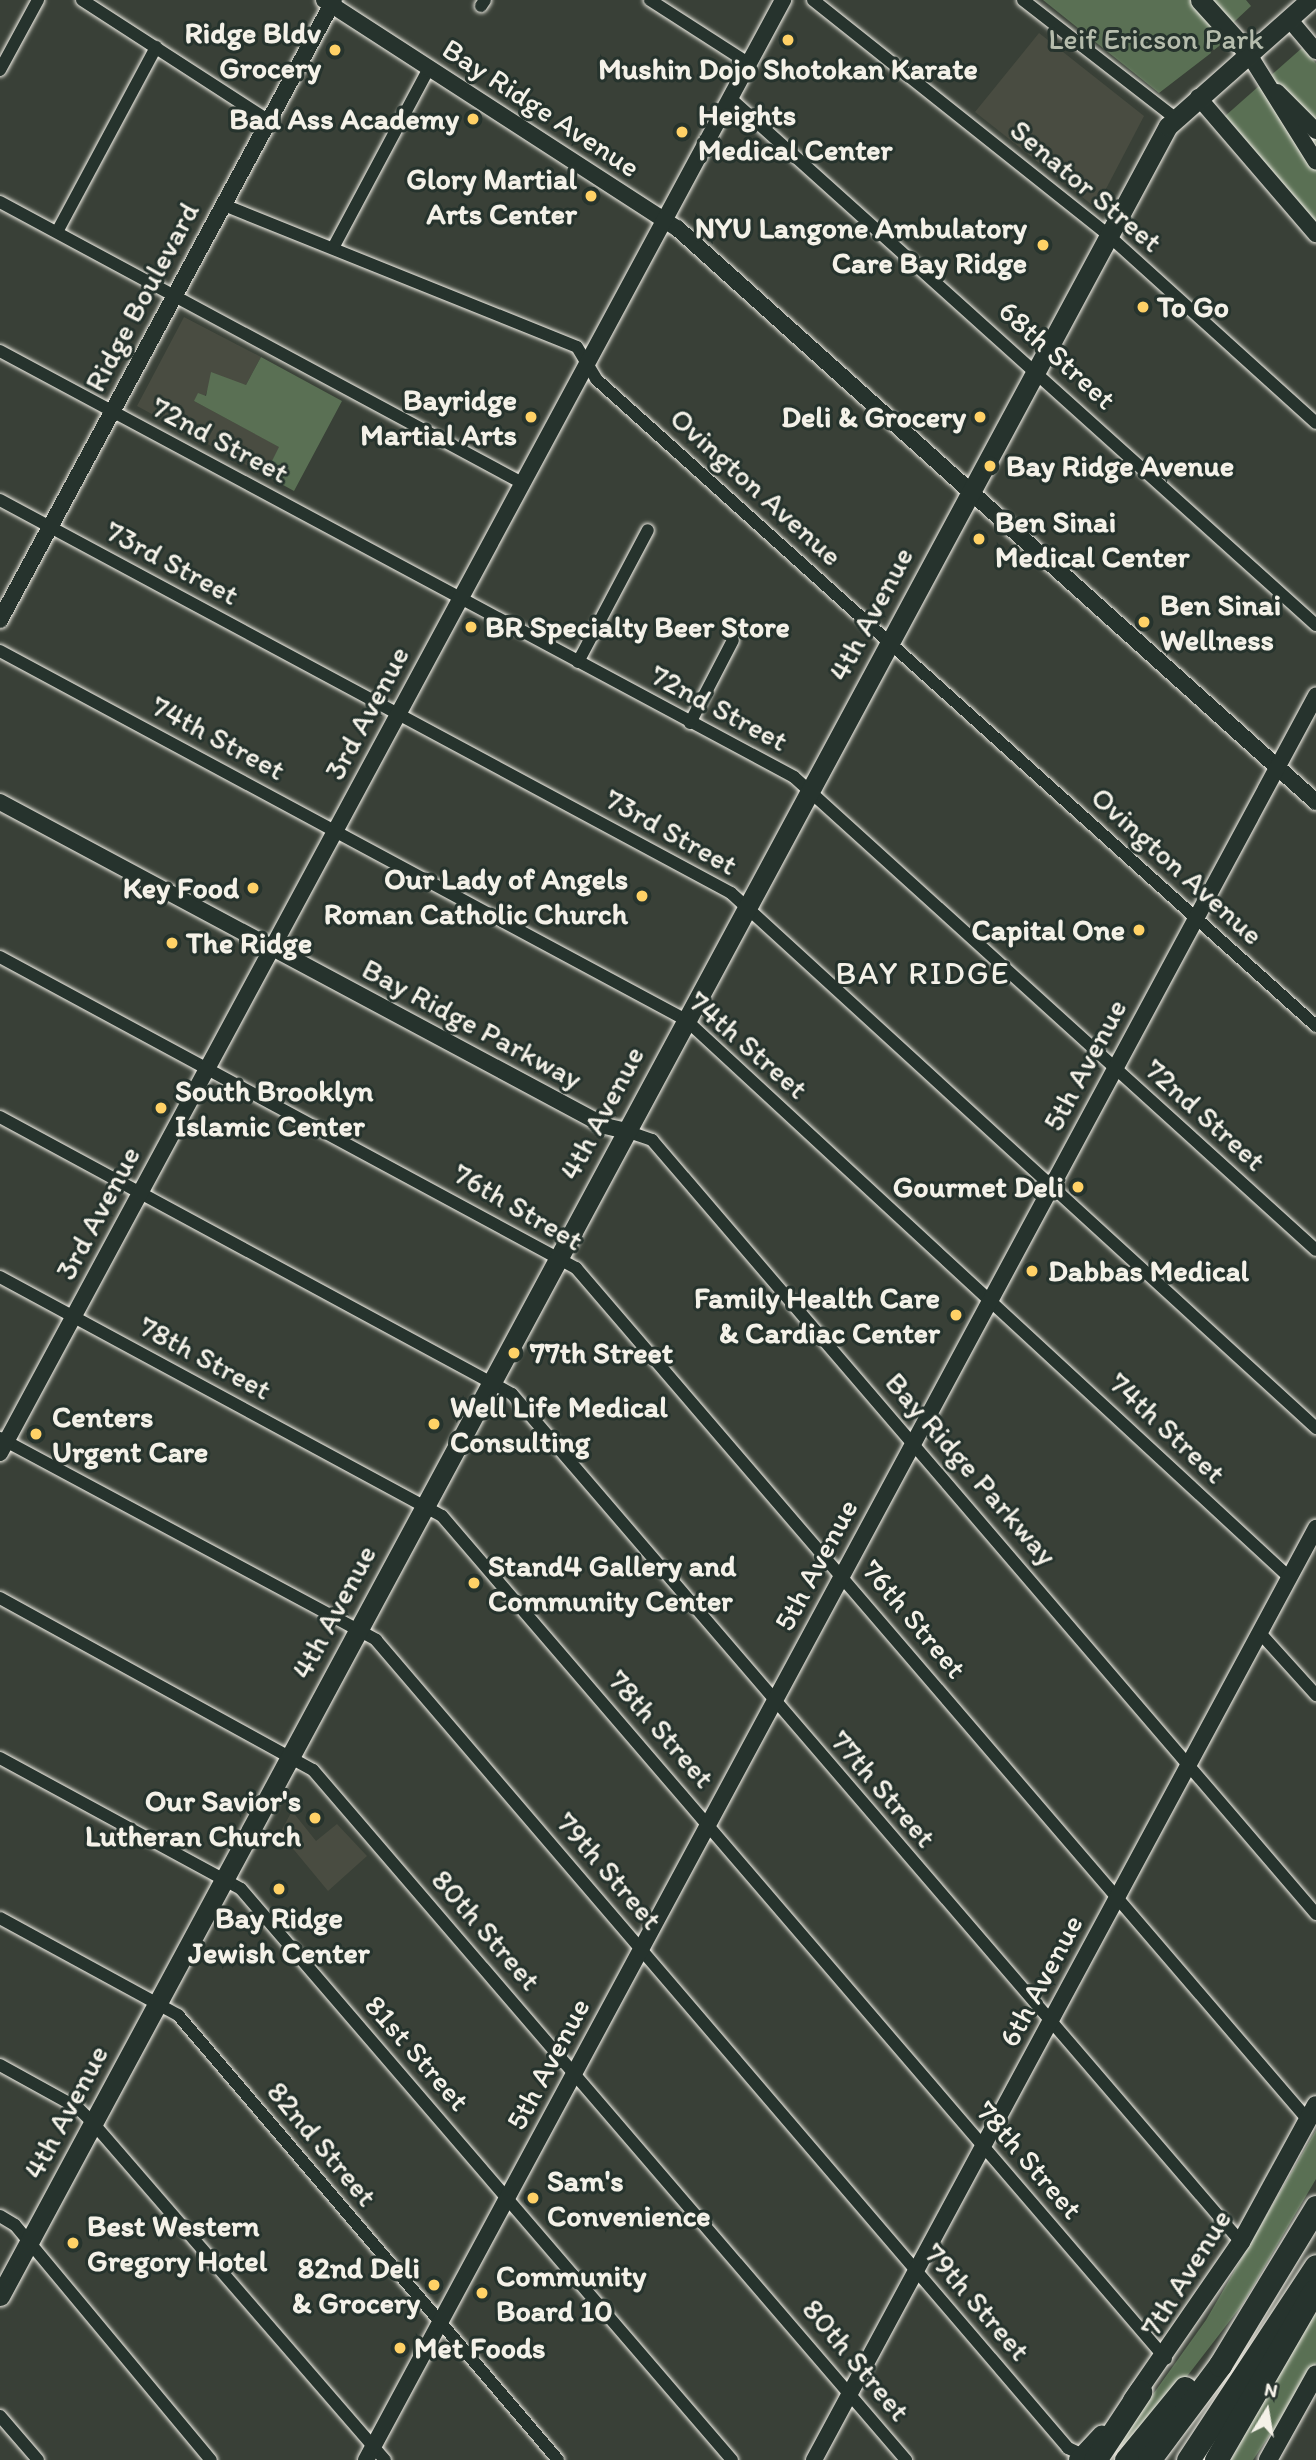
<!DOCTYPE html>
<html>
<head>
<meta charset="utf-8">
<style>
	body { margin:0 }
	#map { position:relative; width:1316px; height:2460px; overflow:hidden; background:#394037; font-family:Itim,sans-serif }
	div>[style] { position:absolute }
	.built>* { inset:0; background:#494c41 }
	.green>* { inset:0; background:#5a7054 }
	.roads { filter:drop-shadow(0 0 2px #f4f1e8) drop-shadow(0 0 2px #f4f1e8) }
	.minor>* { height:12px; margin:-6px; padding:0 6px; transform-origin:6px; border-radius:6px; background:#26332d }
	.tertiary>* { height:16px; margin:-8px; padding:0 8px; transform-origin:8px; border-radius:8px; background:#26332d }
	.secondary>* { height:18px; margin:-9px; padding:0 9px; transform-origin:9px; border-radius:9px; background:#26332d }
	.primary>* { height:19px; margin:-9.5px; padding:0 9.5px; transform-origin:9.5px; border-radius:9.5px; background:#26332d }
	.motorway>* { height:23px; margin:-11.5px; padding:0 11.5px; transform-origin:11.5px; border-radius:11.5px; background:#26332d }
	.dots>* { width:19px; height:19px; translate:-50% -50%; box-sizing:border-box; border:4px solid #26332d; border-radius:50% }
	span { translate:-50% -50%; white-space:nowrap; text-align:center; line-height:1.15; -webkit-text-stroke:6px #26332d; paint-order:stroke }
	.poi-label { font-size:30px; color:#f4f1e8; font-weight:700 }
	.right { translate:-100% -50%; text-align:right }
	.left { translate:0 -50%; text-align:left }
	.park-label { font-size:30px; color:#b6bdad }
	.street-label { font-size:30px; color:#f4f1e8 }
	.neighbourhood-label { font-size:32px; color:#f4f1e8; letter-spacing:2px }
	.north { position:absolute; left:1232px; top:2376px; width:70px; height:70px; -webkit-text-stroke:5px #26332d; paint-order:stroke; rotate:11deg; font-size:19px; font-weight:700; line-height:28px; text-align:center; color:#f4f1e8 }
	.north::after { content:''; display:block; margin:auto; width:24px; height:32px; background:#f4f1e8; clip-path:polygon(50% 0,100% 100%,50% 72%,0 100%) }
</style>
</head>
<body>
<div id="map">
	<div class="built">
		<div style="clip-path:polygon(1039px 33px,1144px 116px,1096px 208px,975px 112px)"></div>
		<div style="clip-path:polygon(184px 317px,261px 357px,246px 385px,212px 379px,205px 396px,194px 401px,280px 447px,265px 475px,137px 406px)"></div>
		<div style="clip-path:polygon(292px 1811px,316px 1841px,337px 1824px,367px 1856px,328px 1891px,280px 1833px)"></div>
	</div>
	<div class="green">
		<div style="clip-path:polygon(1043px 0,1246px 0,1251px 6px,1220px 35px,1223px 43px,1214px 50px,1209px 46px,1211px 53px,1159px 93px)"></div>
		<div style="clip-path:polygon(1302px 48px,1316px 63px,1316px 222px,1224px 117px)"></div>
		<div style="clip-path:polygon(261px 357px,342px 401px,294px 491px,265px 475px,279px 447px,194px 401px,198px 393px,206px 396px,211px 372px,246px 385px)"></div>
		<div style="clip-path:polygon(1316px 2130px,1316px 2179px,1242px 2305px,1131px 2449px,1116px 2446px,1206px 2320px)"></div>
		<div style="clip-path:polygon(1316px 2312px,1316px 2363px,1278px 2434px,1271px 2433px,1253px 2460px,1223px 2460px)"></div>
	</div>
	<div class="roads">
		<div class="minor">
			<div style="left:82px;top:0;width:223px;rotate:32.9deg"></div>
			<div style="left:650px;top:0;width:117px;rotate:32.7deg"></div>
			<div style="left:813px;top:0;width:377px;rotate:38.5deg"></div>
			<div style="left:1108px;top:235px;width:280px;rotate:42.1deg"></div>
			<div style="left:1023px;top:0;width:192px;rotate:37.8deg"></div>
			<div style="left:481px;top:6px;width:7px;rotate:-56deg"></div>
			<div style="left:0;top:70px;width:80px;rotate:-61.5deg"></div>
			<div style="left:730px;top:98px;width:788px;rotate:41.97deg"></div>
			<div style="left:0;top:202px;width:593px;rotate:28.29deg"></div>
			<div style="left:224px;top:205px;width:380px;rotate:21.9deg"></div>
			<div style="left:577px;top:347px;width:37px;rotate:59deg"></div>
			<div style="left:596px;top:379px;width:968px;rotate:41.94deg"></div>
			<div style="left:57px;top:232px;width:210px;rotate:-61.8deg"></div>
			<div style="left:333px;top:248px;width:204px;rotate:-61.9deg"></div>
			<div style="left:0;top:351px;width:901px;rotate:28.21deg"></div>
			<div style="left:794px;top:777px;width:704px;rotate:42.18deg"></div>
			<div style="left:0;top:500px;width:830px;rotate:28.26deg"></div>
			<div style="left:731px;top:893px;width:793px;rotate:42.44deg"></div>
			<div style="left:0;top:651px;width:779px;rotate:28.28deg"></div>
			<div style="left:686px;top:1020px;width:821px;rotate:42.73deg"></div>
			<div style="left:578px;top:662px;width:149px;rotate:-62.1deg"></div>
			<div style="left:690px;top:723px;width:93px;rotate:-62.6deg"></div>
			<div style="left:0;top:957px;width:655px;rotate:28.37deg"></div>
			<div style="left:576px;top:1268px;width:1123px;rotate:49.33deg"></div>
			<div style="left:0;top:1117px;width:582px;rotate:28.41deg"></div>
			<div style="left:512px;top:1394px;width:1118px;rotate:49.32deg"></div>
			<div style="left:626px;top:1131px;width:28px;rotate:19deg"></div>
			<div style="left:652px;top:1140px;width:1020px;rotate:49.37deg"></div>
			<div style="left:0;top:1277px;width:502px;rotate:28.4deg"></div>
			<div style="left:442px;top:1516px;width:1111px;rotate:49.34deg"></div>
			<div style="left:0;top:1438px;width:427px;rotate:28.2deg"></div>
			<div style="left:376px;top:1640px;width:1064px;rotate:49.42deg"></div>
			<div style="left:1068px;top:2448px;width:17px;rotate:25deg"></div>
			<div style="left:0;top:1598px;width:357px;rotate:28.8deg"></div>
			<div style="left:313px;top:1770px;width:910px;rotate:49.32deg"></div>
			<div style="left:1260px;top:1633px;width:84px;rotate:47.9deg"></div>
			<div style="left:0;top:1758px;width:274px;rotate:28.5deg"></div>
			<div style="left:241px;top:1889px;width:753px;rotate:49.31deg"></div>
			<div style="left:0;top:1918px;width:203px;rotate:28.6deg"></div>
			<div style="left:178px;top:2015px;width:585px;rotate:49.5deg"></div>
			<div style="left:0;top:2065px;width:89px;rotate:28.9deg"></div>
			<div style="left:78px;top:2108px;width:21px;rotate:45deg"></div>
			<div style="left:93px;top:2123px;width:446px;rotate:49.1deg"></div>
			<div style="left:0;top:2216px;width:17px;rotate:31deg"></div>
			<div style="left:15px;top:2225px;width:306px;rotate:50.2deg"></div>
			<div style="left:0;top:2416px;width:58px;rotate:49.2deg"></div>
		</div>
		<div class="tertiary">
			<div style="left:324px;top:0;width:420px;rotate:32.9deg"></div>
			<div style="left:677px;top:228px;width:859px;rotate:41.93deg"></div>
			<div style="left:1289px;top:19px;width:42px;rotate:49.8deg"></div>
			<div style="left:1248px;top:53px;width:128px;rotate:58deg"></div>
			<div style="left:1277px;top:92px;width:55px;rotate:45deg"></div>
			<div style="left:1198px;top:97px;width:181px;rotate:49.3deg"></div>
			<div style="left:0;top:620px;width:704px;rotate:-61.69deg"></div>
			<div style="left:0;top:802px;width:686px;rotate:28.17deg"></div>
			<div style="left:605px;top:1126px;width:22px;rotate:13deg"></div>
			<div style="left:0;top:1453px;width:1651px;rotate:-61.68deg"></div>
			<div style="left:366px;top:2460px;width:2004px;rotate:-61.7deg"></div>
			<div style="left:814px;top:2460px;width:1059px;rotate:-61.69deg"></div>
		</div>
		<div class="secondary">
			<div style="left:1132px;top:2400px;width:192px;rotate:-55.4deg"></div>
			<div style="left:1241px;top:2242px;width:156px;rotate:-61.3deg"></div>
			<div style="left:1078px;top:2460px;width:35px;rotate:-47deg"></div>
			<div style="left:1268px;top:2460px;width:98px;rotate:-60.8deg"></div>
		</div>
		<div class="primary">
			<div style="left:1200px;top:0;width:72px;rotate:47.8deg"></div>
			<div style="left:0;top:2296px;width:2464px;rotate:-61.71deg"></div>
			<div style="left:1168px;top:126px;width:190px;rotate:-41.6deg"></div>
		</div>
		<div class="motorway">
			<div style="left:1095px;top:2460px;width:82px;rotate:-56.5deg"></div>
			<div style="left:1126px;top:2460px;width:93px;rotate:-50.7deg"></div>
			<div style="left:1149px;top:2460px;width:119px;rotate:-53.2deg"></div>
			<div style="left:1220px;top:2365px;width:185px;rotate:-58.7deg"></div>
			<div style="left:1188px;top:2460px;width:232px;rotate:-56.6deg"></div>
			<div style="left:1216px;top:2460px;width:195px;rotate:-59.9deg"></div>
		</div>
	</div>
	<div class="dots">
		<div style="left:788px;top:40px;background:#ffd166"></div>
		<div style="left:335px;top:50px;background:#ffd166"></div>
		<div style="left:473px;top:119px;background:#ffd166"></div>
		<div style="left:682px;top:132px;background:#ffd166"></div>
		<div style="left:591px;top:196px;background:#ffd166"></div>
		<div style="left:1043px;top:245px;background:#ffd166"></div>
		<div style="left:1143px;top:307px;background:#ffd166"></div>
		<div style="left:531px;top:417px;background:#ffd166"></div>
		<div style="left:980px;top:417px;background:#ffd166"></div>
		<div style="left:990px;top:466px;background:#ffd166"></div>
		<div style="left:979px;top:539px;background:#ffd166"></div>
		<div style="left:1144px;top:622px;background:#ffd166"></div>
		<div style="left:471px;top:627px;background:#ffd166"></div>
		<div style="left:253px;top:888px;background:#ffd166"></div>
		<div style="left:642px;top:896px;background:#ffd166"></div>
		<div style="left:1139px;top:930px;background:#ffd166"></div>
		<div style="left:172px;top:943px;background:#ffd166"></div>
		<div style="left:161px;top:1108px;background:#ffd166"></div>
		<div style="left:1078px;top:1187px;background:#ffd166"></div>
		<div style="left:1032px;top:1271px;background:#ffd166"></div>
		<div style="left:956px;top:1315px;background:#ffd166"></div>
		<div style="left:514px;top:1353px;background:#ffd166"></div>
		<div style="left:434px;top:1424px;background:#ffd166"></div>
		<div style="left:36px;top:1434px;background:#ffd166"></div>
		<div style="left:474px;top:1583px;background:#ffd166"></div>
		<div style="left:315px;top:1818px;background:#ffd166"></div>
		<div style="left:279px;top:1889px;background:#ffd166"></div>
		<div style="left:533px;top:2198px;background:#ffd166"></div>
		<div style="left:73px;top:2243px;background:#ffd166"></div>
		<div style="left:434px;top:2285px;background:#ffd166"></div>
		<div style="left:482px;top:2293px;background:#ffd166"></div>
		<div style="left:400px;top:2348px;background:#ffd166"></div>
	</div>
	<div class="poi-label">
		<span class="right" style="left:321px;top:50px">Ridge Bldv<br>Grocery</span>
		<span style="left:788px;top:69px">Mushin Dojo Shotokan Karate</span>
		<span class="left" style="left:698px;top:132px">Heights<br>Medical Center</span>
		<span class="right" style="left:459px;top:119px">Bad Ass Academy</span>
		<span class="right" style="left:577px;top:196px">Glory Martial<br>Arts Center</span>
		<span class="right" style="left:1027px;top:245px">NYU Langone Ambulatory<br>Care Bay Ridge</span>
		<span class="left" style="left:1157px;top:307px">To Go</span>
		<span class="right" style="left:517px;top:417px">Bayridge<br>Martial Arts</span>
		<span class="right" style="left:966px;top:417px">Deli &amp; Grocery</span>
		<span class="left" style="left:1006px;top:466px">Bay Ridge Avenue</span>
		<span class="left" style="left:995px;top:539px">Ben Sinai<br>Medical Center</span>
		<span class="left" style="left:1160px;top:622px">Ben Sinai<br>Wellness</span>
		<span class="left" style="left:485px;top:627px">BR Specialty Beer Store</span>
		<span class="right" style="left:628px;top:896px">Our Lady of Angels<br>Roman Catholic Church</span>
		<span class="right" style="left:239px;top:888px">Key Food</span>
		<span class="right" style="left:1125px;top:930px">Capital One</span>
		<span class="left" style="left:186px;top:943px">The Ridge</span>
		<span class="left" style="left:175px;top:1108px">South Brooklyn<br>Islamic Center</span>
		<span class="right" style="left:1064px;top:1187px">Gourmet Deli</span>
		<span class="left" style="left:1048px;top:1271px">Dabbas Medical</span>
		<span class="right" style="left:940px;top:1315px">Family Health Care<br>&amp; Cardiac Center</span>
		<span class="left" style="left:530px;top:1353px">77th Street</span>
		<span class="left" style="left:450px;top:1424px">Well Life Medical<br>Consulting</span>
		<span class="left" style="left:52px;top:1434px">Centers<br>Urgent Care</span>
		<span class="left" style="left:488px;top:1583px">Stand4 Gallery and<br>Community Center</span>
		<span class="right" style="left:301px;top:1818px">Our Savior's<br>Lutheran Church</span>
		<span style="left:279px;top:1935px">Bay Ridge<br>Jewish Center</span>
		<span class="left" style="left:547px;top:2198px">Sam's<br>Convenience</span>
		<span class="left" style="left:87px;top:2243px">Best Western<br>Gregory Hotel</span>
		<span class="right" style="left:420px;top:2285px">82nd Deli<br>&amp; Grocery</span>
		<span class="left" style="left:496px;top:2293px">Community<br>Board 10</span>
		<span class="left" style="left:414px;top:2348px">Met Foods</span>
	</div>
	<div class="park-label">
		<span style="left:1156px;top:39px">Leif Ericson Park</span>
	</div>
	<div class="street-label">
		<span style="left:541px;top:108px;rotate:33deg">Bay Ridge Avenue</span>
		<span style="left:1086px;top:186px;rotate:40deg">Senator Street</span>
		<span style="left:142px;top:297px;rotate:-62deg">Ridge Boulevard</span>
		<span style="left:1057px;top:355px;rotate:42deg">68th Street</span>
		<span style="left:220px;top:440px;rotate:28deg">72nd Street</span>
		<span style="left:756px;top:487px;rotate:42deg">Ovington Avenue</span>
		<span style="left:172px;top:563px;rotate:28deg">73rd Street</span>
		<span style="left:871px;top:614px;rotate:-62deg">4th Avenue</span>
		<span style="left:719px;top:708px;rotate:28deg">72nd Street</span>
		<span style="left:367px;top:713px;rotate:-62deg">3rd Avenue</span>
		<span style="left:218px;top:738px;rotate:28deg">74th Street</span>
		<span style="left:671px;top:832px;rotate:29deg">73rd Street</span>
		<span style="left:1177px;top:866px;rotate:42deg">Ovington Avenue</span>
		<span style="left:472px;top:1024px;rotate:28deg">Bay Ridge Parkway</span>
		<span style="left:748px;top:1045px;rotate:41deg">74th Street</span>
		<span style="left:1085px;top:1065px;rotate:-62deg">5th Avenue</span>
		<span style="left:602px;top:1113px;rotate:-62deg">4th Avenue</span>
		<span style="left:1205px;top:1115px;rotate:42deg">72nd Street</span>
		<span style="left:518px;top:1207px;rotate:30deg">76th Street</span>
		<span style="left:98px;top:1213px;rotate:-62deg">3rd Avenue</span>
		<span style="left:205px;top:1358px;rotate:28deg">78th Street</span>
		<span style="left:1167px;top:1428px;rotate:43deg">74th Street</span>
		<span style="left:971px;top:1469px;rotate:49deg">Bay Ridge Parkway</span>
		<span style="left:816px;top:1565px;rotate:-62deg">5th Avenue</span>
		<span style="left:334px;top:1612px;rotate:-62deg">4th Avenue</span>
		<span style="left:914px;top:1619px;rotate:50deg">76th Street</span>
		<span style="left:661px;top:1729px;rotate:49deg">78th Street</span>
		<span style="left:883px;top:1789px;rotate:49deg">77th Street</span>
		<span style="left:609px;top:1871px;rotate:49deg">79th Street</span>
		<span style="left:486px;top:1930px;rotate:49deg">80th Street</span>
		<span style="left:1041px;top:1981px;rotate:-62deg">6th Avenue</span>
		<span style="left:417px;top:2053px;rotate:49deg">81st Street</span>
		<span style="left:548px;top:2064px;rotate:-62deg">5th Avenue</span>
		<span style="left:66px;top:2112px;rotate:-62deg">4th Avenue</span>
		<span style="left:322px;top:2144px;rotate:50deg">82nd Street</span>
		<span style="left:1029px;top:2160px;rotate:49deg">78th Street</span>
		<span style="left:1186px;top:2273px;rotate:-58deg">7th Avenue</span>
		<span style="left:977px;top:2302px;rotate:49deg">79th Street</span>
		<span style="left:856px;top:2360px;rotate:50deg">80th Street</span>
	</div>
	<div class="neighbourhood-label">
		<span style="left:923px;top:973px">BAY RIDGE</span>
	</div>
	<div class="north">N</div>
</div>
</body>
</html>
